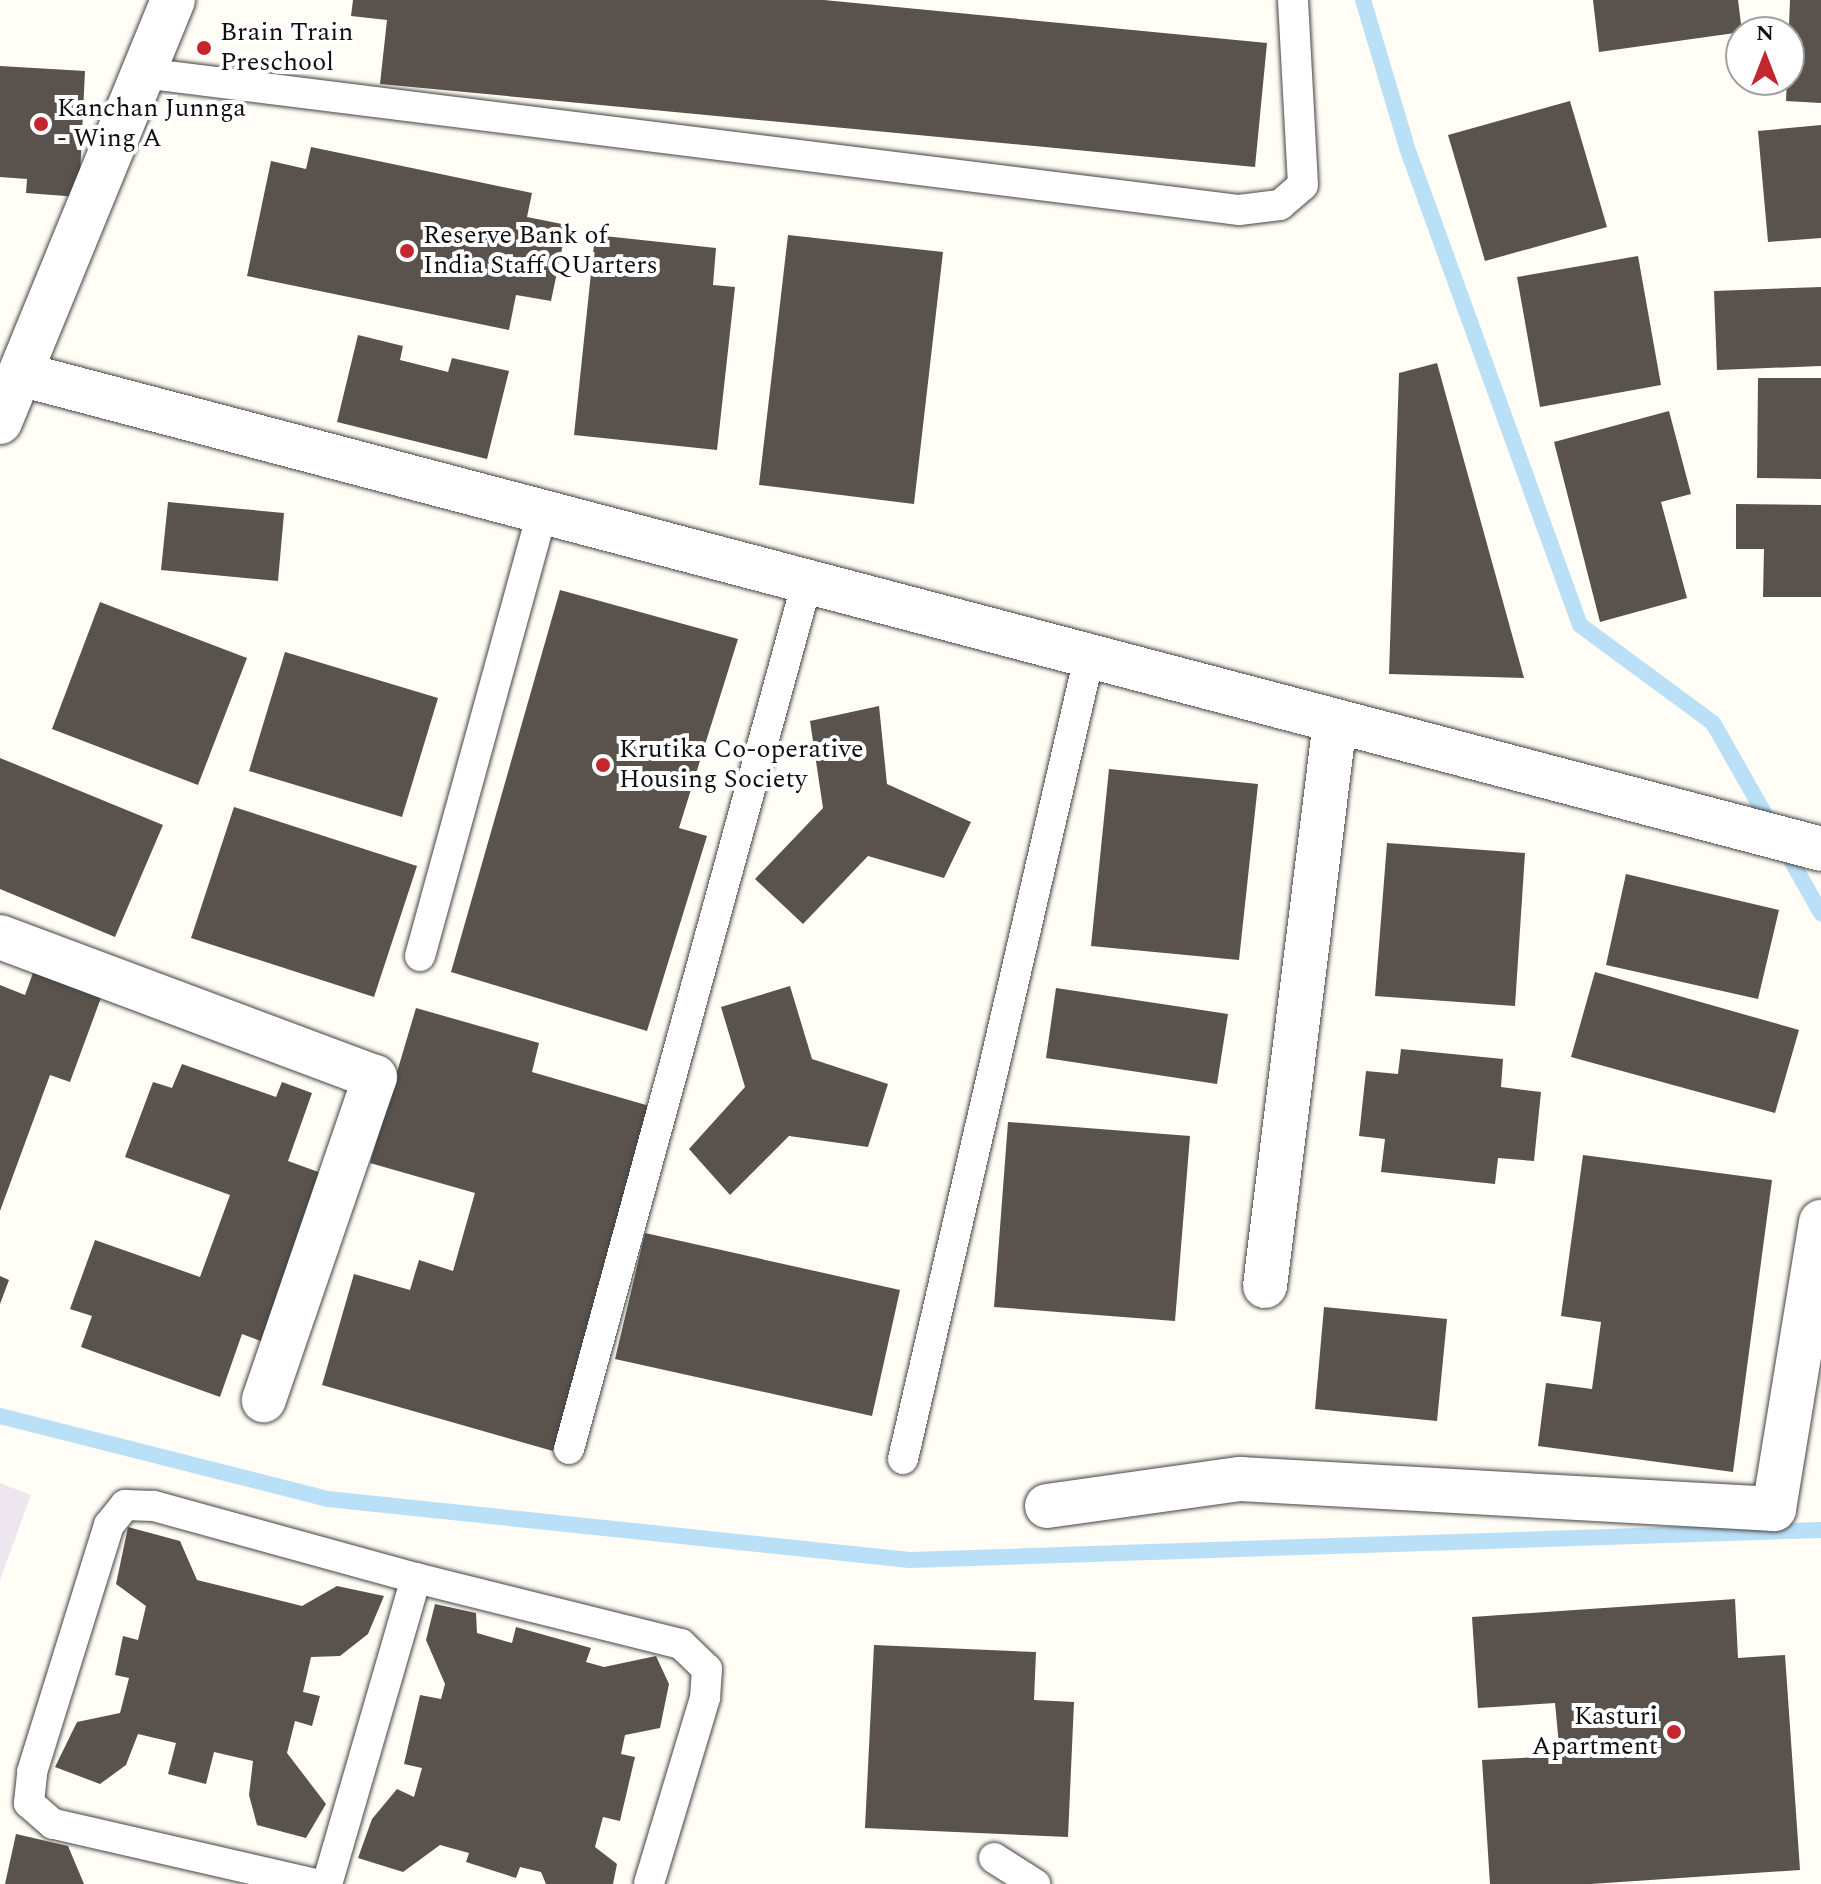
<!DOCTYPE html>
<html>
<head>
<meta charset="utf-8">
<style>
	body { margin:0 }
	#map { position:relative; width:1821px; height:1884px; overflow:hidden; background:#fffdf5; font-family:Spectral,serif }
	div>[style] { position:absolute }
	.industrial>* { inset:0; background:#eee6ef }
	.stream>* { height:16px; margin:-8px; padding:0 8px; transform-origin:8px; border-radius:8px; background:#b9e0f7 }
	.building>* { inset:0; background:#5a524d }
	.roads { filter:drop-shadow(0 0 2px #444) drop-shadow(0 0 2px #444) }
	.service>* { height:30px; margin:-15px; padding:0 15px; transform-origin:15px; border-radius:15px; background:#fff }
	.minor>* { height:44px; margin:-22px; padding:0 22px; transform-origin:22px; border-radius:22px; background:#fff }
	.dots>* { width:22px; height:22px; translate:-50% -50%; box-sizing:border-box; border:4px solid #fff; border-radius:50% }
	span { translate:-50% -50%; white-space:nowrap; text-align:center; line-height:1.15; -webkit-text-stroke:8px #fff; paint-order:stroke }
	.poi-label { font-size:26px; color:#111 }
	.left { translate:0 -50%; text-align:left }
	.right { translate:-100% -50%; text-align:right }
	.north { position:absolute; left:1725px; top:16px; width:80px; height:80px; box-sizing:border-box; background:#fff; border:2px solid #a0a0a0; border-radius:50%; rotate:0deg; font-size:22px; font-weight:700; line-height:32px; text-align:center; color:#111 }
	.north::after { content:''; display:block; margin:auto; width:28px; height:36px; background:#c4262e; clip-path:polygon(50% 0,100% 100%,50% 72%,0 100%) }
</style>
</head>
<body>
<div id="map">
	<div class="industrial">
		<div style="clip-path:polygon(0 1483px,31px 1495px,0 1580px)"></div>
	</div>
	<div class="stream">
		<div style="left:1363px;top:0;width:154px;rotate:73.4deg"></div>
		<div style="left:1407px;top:148px;width:507px;rotate:70.07deg"></div>
		<div style="left:1580px;top:625px;width:165px;rotate:36.4deg"></div>
		<div style="left:1713px;top:723px;width:219px;rotate:60.4deg"></div>
		<div style="left:0;top:1416px;width:338px;rotate:14.2deg"></div>
		<div style="left:328px;top:1499px;width:585px;rotate:5.98deg"></div>
		<div style="left:910px;top:1560px;width:911px;rotate:-1.89deg"></div>
	</div>
	<div class="building">
		<div style="clip-path:polygon(353px 0,824px 0,1267px 43px,1255px 167px,380px 84px,387px 20px,351px 16px)"></div>
		<div style="clip-path:polygon(1593px 0,1738px 0,1742px 32px,1599px 52px)"></div>
		<div style="clip-path:polygon(1790px 0,1821px 0,1821px 103px,1786px 101px)"></div>
		<div style="clip-path:polygon(0 66px,85px 71px,79px 197px,26px 193px,27px 179px,0 177px)"></div>
		<div style="clip-path:polygon(1570px 101px,1607px 227px,1485px 261px,1448px 135px)"></div>
		<div style="clip-path:polygon(1821px 125px,1821px 238px,1768px 242px,1758px 131px)"></div>
		<div style="clip-path:polygon(311px 147px,532px 193px,527px 217px,567px 225px,551px 301px,516px 295px,509px 330px,247px 276px,271px 161px,306px 169px)"></div>
		<div style="clip-path:polygon(595px 235px,716px 248px,713px 285px,735px 287px,717px 450px,574px 435px)"></div>
		<div style="clip-path:polygon(788px 235px,943px 252px,914px 504px,759px 485px)"></div>
		<div style="clip-path:polygon(1638px 256px,1661px 385px,1540px 407px,1517px 277px)"></div>
		<div style="clip-path:polygon(1821px 287px,1821px 366px,1717px 370px,1714px 291px)"></div>
		<div style="clip-path:polygon(358px 335px,403px 346px,400px 360px,448px 372px,452px 358px,509px 371px,487px 459px,337px 422px)"></div>
		<div style="clip-path:polygon(1437px 363px,1524px 678px,1389px 674px,1399px 373px)"></div>
		<div style="clip-path:polygon(1758px 378px,1821px 378px,1821px 479px,1757px 478px)"></div>
		<div style="clip-path:polygon(1669px 411px,1691px 494px,1661px 502px,1687px 598px,1600px 622px,1554px 442px)"></div>
		<div style="clip-path:polygon(168px 502px,284px 513px,278px 581px,161px 570px)"></div>
		<div style="clip-path:polygon(1736px 504px,1821px 505px,1821px 597px,1763px 597px,1764px 549px,1736px 549px)"></div>
		<div style="clip-path:polygon(560px 590px,738px 639px,679px 828px,707px 836px,647px 1031px,451px 972px)"></div>
		<div style="clip-path:polygon(100px 602px,247px 658px,198px 785px,52px 729px)"></div>
		<div style="clip-path:polygon(285px 652px,438px 698px,402px 817px,249px 771px)"></div>
		<div style="clip-path:polygon(879px 706px,887px 784px,971px 822px,944px 878px,868px 856px,803px 924px,755px 879px,823px 808px,810px 721px)"></div>
		<div style="clip-path:polygon(0 758px,163px 825px,115px 937px,0 889px)"></div>
		<div style="clip-path:polygon(1109px 769px,1258px 784px,1239px 960px,1091px 946px)"></div>
		<div style="clip-path:polygon(234px 807px,417px 866px,374px 997px,191px 938px)"></div>
		<div style="clip-path:polygon(1387px 843px,1525px 853px,1515px 1006px,1375px 996px)"></div>
		<div style="clip-path:polygon(1626px 874px,1779px 910px,1758px 999px,1606px 965px)"></div>
		<div style="clip-path:polygon(34px 970px,102px 995px,70px 1082px,50px 1075px,0 1211px,0 985px,25px 995px)"></div>
		<div style="clip-path:polygon(1595px 972px,1799px 1030px,1775px 1113px,1571px 1057px)"></div>
		<div style="clip-path:polygon(790px 986px,812px 1059px,888px 1084px,868px 1147px,789px 1136px,730px 1195px,689px 1149px,745px 1087px,721px 1007px)"></div>
		<div style="clip-path:polygon(1056px 988px,1228px 1014px,1217px 1084px,1046px 1058px)"></div>
		<div style="clip-path:polygon(416px 1008px,539px 1043px,532px 1072px,653px 1107px,553px 1451px,322px 1385px,354px 1274px,410px 1290px,419px 1260px,453px 1271px,475px 1193px,370px 1163px)"></div>
		<div style="clip-path:polygon(1401px 1049px,1503px 1059px,1501px 1087px,1541px 1092px,1534px 1161px,1498px 1158px,1495px 1184px,1381px 1172px,1385px 1139px,1359px 1136px,1366px 1071px,1398px 1074px)"></div>
		<div style="clip-path:polygon(182px 1064px,276px 1097px,282px 1082px,312px 1093px,288px 1161px,324px 1174px,263px 1342px,242px 1334px,220px 1397px,81px 1347px,92px 1316px,70px 1309px,95px 1240px,200px 1277px,230px 1195px,125px 1157px,153px 1082px,172px 1088px)"></div>
		<div style="clip-path:polygon(1008px 1122px,1190px 1136px,1175px 1321px,994px 1307px)"></div>
		<div style="clip-path:polygon(1583px 1155px,1772px 1180px,1733px 1472px,1538px 1446px,1546px 1383px,1592px 1389px,1601px 1322px,1561px 1316px)"></div>
		<div style="clip-path:polygon(645px 1233px,900px 1290px,872px 1416px,615px 1359px)"></div>
		<div style="clip-path:polygon(0 1276px,9px 1280px,0 1304px)"></div>
		<div style="clip-path:polygon(1324px 1307px,1447px 1319px,1437px 1421px,1315px 1409px)"></div>
		<div style="clip-path:polygon(128px 1527px,180px 1541px,197px 1580px,302px 1606px,337px 1586px,384px 1596px,368px 1634px,340px 1656px,311px 1657px,303px 1692px,320px 1696px,312px 1726px,295px 1721px,287px 1753px,326px 1804px,306px 1838px,257px 1825px,249px 1795px,253px 1761px,214px 1752px,206px 1784px,168px 1774px,176px 1743px,138px 1734px,126px 1765px,100px 1784px,55px 1767px,77px 1722px,120px 1713px,129px 1678px,115px 1675px,123px 1636px,138px 1640px,146px 1606px,116px 1584px)"></div>
		<div style="clip-path:polygon(1735px 1599px,1738px 1658px,1785px 1655px,1800px 1870px,1591px 1884px,1490px 1884px,1482px 1760px,1560px 1756px,1555px 1703px,1478px 1708px,1472px 1617px)"></div>
		<div style="clip-path:polygon(435px 1604px,476px 1613px,477px 1633px,512px 1643px,516px 1627px,591px 1648px,586px 1662px,604px 1667px,656px 1656px,669px 1684px,660px 1728px,625px 1735px,621px 1754px,635px 1757px,620px 1821px,603px 1817px,595px 1847px,617px 1864px,613px 1884px,546px 1884px,541px 1872px,520px 1867px,516px 1878px,466px 1862px,469px 1853px,440px 1845px,403px 1872px,358px 1858px,372px 1819px,397px 1789px,414px 1797px,422px 1768px,404px 1764px,420px 1695px,441px 1699px,445px 1684px,426px 1640px)"></div>
		<div style="clip-path:polygon(874px 1645px,1036px 1652px,1034px 1700px,1074px 1702px,1068px 1837px,865px 1828px)"></div>
		<div style="clip-path:polygon(16px 1834px,68px 1846px,84px 1884px,5px 1884px)"></div>
	</div>
	<div class="roads">
		<div class="service">
			<div style="left:143px;top:73px;width:1105px;rotate:7.13deg"></div>
			<div style="left:1239px;top:210px;width:41px;rotate:-7deg"></div>
			<div style="left:1280px;top:205px;width:30px;rotate:-41deg"></div>
			<div style="left:1303px;top:185px;width:185px;rotate:-93.1deg"></div>
			<div style="left:420px;top:956px;width:460px;rotate:-74.6deg"></div>
			<div style="left:569px;top:1449px;width:899px;rotate:-74.65deg"></div>
			<div style="left:903px;top:1459px;width:823px;rotate:-76.94deg"></div>
			<div style="left:416px;top:1578px;width:273px;rotate:14deg"></div>
			<div style="left:681px;top:1644px;width:36px;rotate:44deg"></div>
			<div style="left:707px;top:1669px;width:29px;rotate:94deg"></div>
			<div style="left:705px;top:1698px;width:194px;rotate:106.8deg"></div>
			<div style="left:994px;top:1858px;width:49px;rotate:32.4deg"></div>
			<div style="left:316px;top:1884px;width:270px;rotate:-167.1deg"></div>
			<div style="left:53px;top:1824px;width:32px;rotate:-139deg"></div>
			<div style="left:29px;top:1803px;width:31px;rotate:-84deg"></div>
			<div style="left:32px;top:1772px;width:259px;rotate:-72.7deg"></div>
			<div style="left:109px;top:1525px;width:26px;rotate:-51deg"></div>
			<div style="left:125px;top:1505px;width:29px;rotate:2deg"></div>
			<div style="left:154px;top:1506px;width:272px;rotate:15.4deg"></div>
			<div style="left:416px;top:1578px;width:319px;rotate:106.2deg"></div>
		</div>
		<div class="minor">
			<div style="left:20px;top:374px;width:1863px;rotate:14.77deg"></div>
			<div style="left:0;top:422px;width:456px;rotate:-67.7deg"></div>
			<div style="left:0;top:937px;width:400px;rotate:20.5deg"></div>
			<div style="left:375px;top:1077px;width:342px;rotate:109deg"></div>
			<div style="left:1265px;top:1286px;width:568px;rotate:-82.93deg"></div>
			<div style="left:1047px;top:1506px;width:195px;rotate:-8deg"></div>
			<div style="left:1240px;top:1479px;width:535px;rotate:3.22deg"></div>
			<div style="left:1774px;top:1509px;width:291px;rotate:-80.7deg"></div>
		</div>
	</div>
	<div class="dots">
		<div style="left:204px;top:48px;background:#c4262e"></div>
		<div style="left:41px;top:124px;background:#c4262e"></div>
		<div style="left:407px;top:251px;background:#c4262e"></div>
		<div style="left:603px;top:765px;background:#c4262e"></div>
		<div style="left:1674px;top:1732px;background:#c4262e"></div>
	</div>
	<div class="poi-label">
		<span class="left" style="left:220px;top:48px">Brain Train<br>Preschool</span>
		<span class="left" style="left:57px;top:124px">Kanchan Junnga<br>- Wing A</span>
		<span class="left" style="left:423px;top:251px">Reserve Bank of<br>India Staff QUarters</span>
		<span class="left" style="left:619px;top:765px">Krutika Co-operative<br>Housing Society</span>
		<span class="right" style="left:1658px;top:1732px">Kasturi<br>Apartment</span>
	</div>
	<div class="north">N</div>
</div>
</body>
</html>
